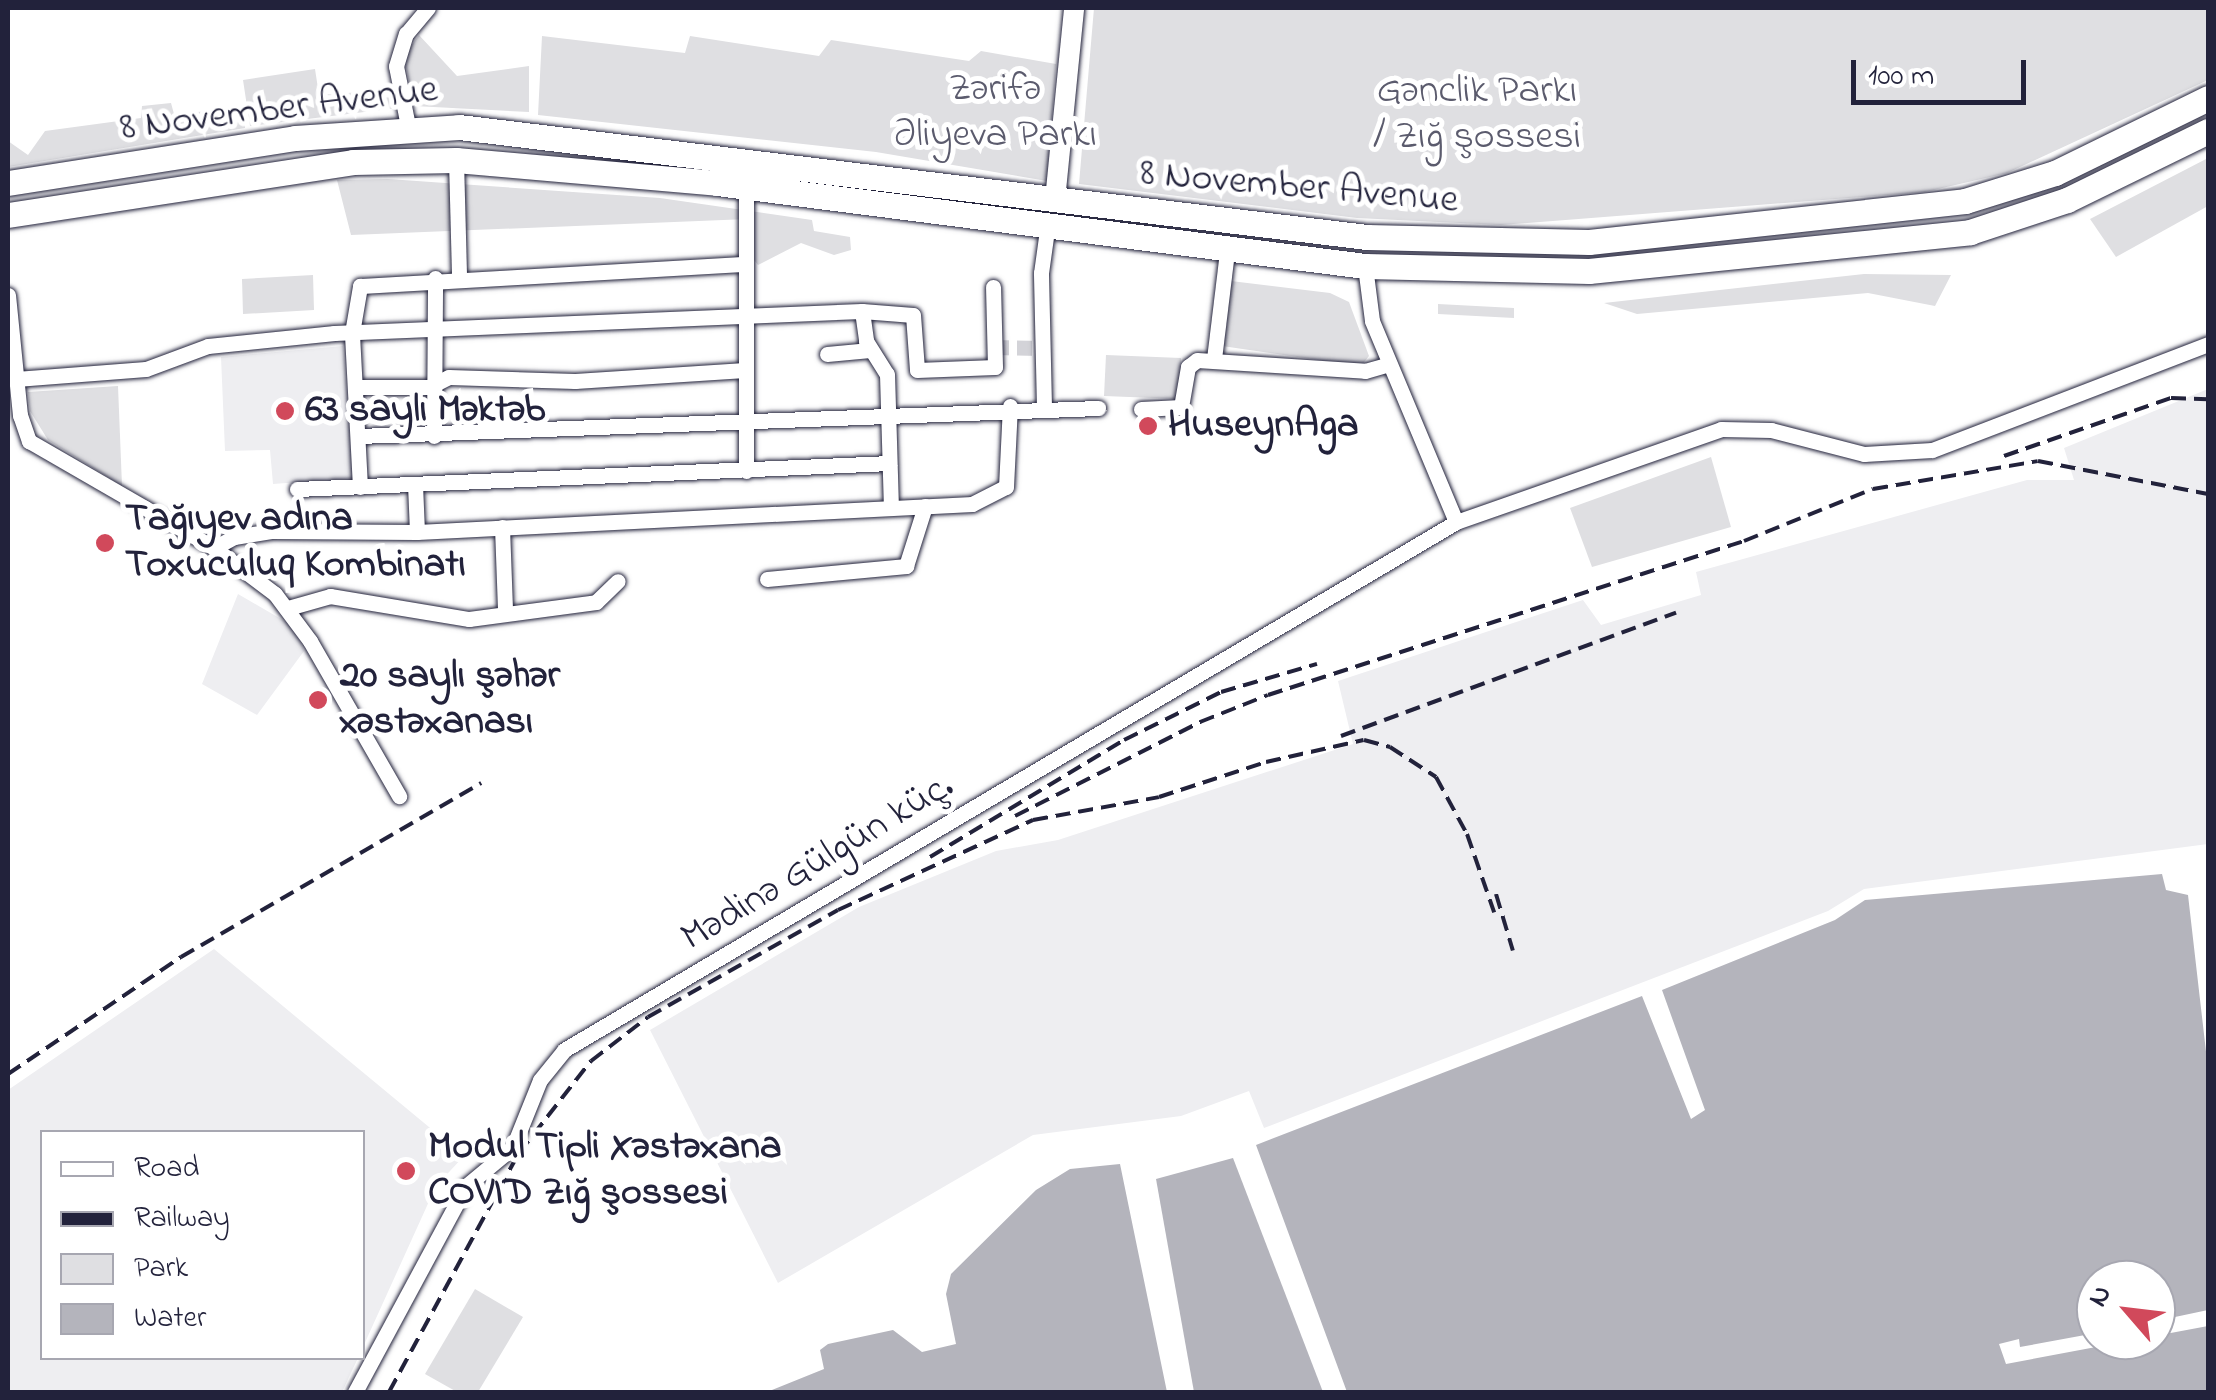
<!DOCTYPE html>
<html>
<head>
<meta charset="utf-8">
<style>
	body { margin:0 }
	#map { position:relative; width:2216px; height:1400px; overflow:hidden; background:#fff; font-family:"Indie Flower",sans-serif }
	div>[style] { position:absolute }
	.built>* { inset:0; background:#eeeef1 }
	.green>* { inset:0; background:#dfdfe2 }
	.water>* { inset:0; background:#b4b4bc }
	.minor-tunnel>* { height:15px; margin-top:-7.5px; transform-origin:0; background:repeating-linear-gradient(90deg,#d3d3d8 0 15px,transparent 0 23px) }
	.roads { filter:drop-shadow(0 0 2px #22223b) drop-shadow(0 0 2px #22223b) }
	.minor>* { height:15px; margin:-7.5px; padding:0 7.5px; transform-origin:7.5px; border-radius:7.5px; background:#fff }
	.major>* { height:20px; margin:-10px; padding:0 10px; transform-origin:10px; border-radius:10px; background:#fff }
	.highway>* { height:25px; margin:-12.5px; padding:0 12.5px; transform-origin:12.5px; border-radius:12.5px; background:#fff }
	.rail>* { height:4px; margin-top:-2px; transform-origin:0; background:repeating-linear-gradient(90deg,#22223b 0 15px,transparent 0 23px) }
	.dots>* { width:28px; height:28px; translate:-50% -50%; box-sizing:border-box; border:5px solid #fff; border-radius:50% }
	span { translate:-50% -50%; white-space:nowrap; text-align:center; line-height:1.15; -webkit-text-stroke:10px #fff; paint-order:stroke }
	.park-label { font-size:40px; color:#5b5b6d }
	.street-label { font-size:40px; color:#22223b }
	.poi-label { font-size:40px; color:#22223b; font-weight:700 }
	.left { translate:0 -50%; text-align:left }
	.frame { position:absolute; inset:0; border:10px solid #22223b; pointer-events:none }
	.legend { position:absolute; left:40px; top:1130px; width:325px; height:230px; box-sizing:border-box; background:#fff; border:2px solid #a7a7b1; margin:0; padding:12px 18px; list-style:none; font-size:30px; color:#22223b }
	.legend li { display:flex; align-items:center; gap:20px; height:50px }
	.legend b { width:50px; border:2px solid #a7a7b1 }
	.north { position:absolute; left:2076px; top:1260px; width:100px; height:100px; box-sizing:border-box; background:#fff; border:2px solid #a7a7b1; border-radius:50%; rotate:298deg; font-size:28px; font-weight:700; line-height:40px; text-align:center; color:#22223b }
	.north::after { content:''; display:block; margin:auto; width:35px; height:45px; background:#d1495b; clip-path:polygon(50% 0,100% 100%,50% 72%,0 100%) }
	.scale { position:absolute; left:1851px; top:60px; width:175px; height:45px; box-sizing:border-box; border:5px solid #22223b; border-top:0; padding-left:12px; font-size:30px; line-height:35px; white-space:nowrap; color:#22223b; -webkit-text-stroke:8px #fff; paint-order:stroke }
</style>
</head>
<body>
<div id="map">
	<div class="built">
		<div style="clip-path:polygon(343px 346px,353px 478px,273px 484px,270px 450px,225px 451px,221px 357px)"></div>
		<div style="clip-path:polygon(2208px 389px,2208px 844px,1864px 889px,1828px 911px,1264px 1128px,1249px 1091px,1181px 1116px,1033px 1135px,778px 1283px,650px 1030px,859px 907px,996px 851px,1058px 840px,1353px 744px,1338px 681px,1583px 600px,1601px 625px,1701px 595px,1696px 572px,2027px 480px,2074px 480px,2064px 448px)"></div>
		<div style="clip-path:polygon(238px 594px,293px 626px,304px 651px,257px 715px,202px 684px)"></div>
		<div style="clip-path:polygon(214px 949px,464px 1156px,436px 1186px,363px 1347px,362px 1132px,42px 1132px,42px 1358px,358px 1358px,342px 1392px,8px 1392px,8px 1090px)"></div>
	</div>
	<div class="green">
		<div style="clip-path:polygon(1094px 8px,2208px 8px,2208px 80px,2007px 173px,1925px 192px,1501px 225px,1357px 218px,1079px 184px)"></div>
		<div style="clip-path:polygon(419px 35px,457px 76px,529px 66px,529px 112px,414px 106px,404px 56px)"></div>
		<div style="clip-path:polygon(542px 36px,685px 53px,690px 36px,819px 56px,831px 40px,969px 61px,981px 51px,1056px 64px,1047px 181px,876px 152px,538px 115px)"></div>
		<div style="clip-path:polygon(315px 69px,319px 95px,375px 91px,378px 98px,395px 97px,397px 108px,250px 126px,243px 80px)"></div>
		<div style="clip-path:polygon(171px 103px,174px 114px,244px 108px,245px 128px,8px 167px,8px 141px,28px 155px,45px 131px,141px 118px,142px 106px)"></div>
		<div style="clip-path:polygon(2208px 158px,2208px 206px,2116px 257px,2090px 219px)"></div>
		<div style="clip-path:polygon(388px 179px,660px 198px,812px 220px,814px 231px,850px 237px,851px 250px,834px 255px,801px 243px,758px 265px,748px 252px,748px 219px,351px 235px,337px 180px)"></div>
		<div style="clip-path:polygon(1864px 274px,1951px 275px,1935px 306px,1868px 293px,1637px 314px,1604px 303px)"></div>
		<div style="clip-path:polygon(313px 275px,314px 310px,243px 314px,242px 279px)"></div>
		<div style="clip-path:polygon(1231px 281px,1330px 293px,1349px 302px,1369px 356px,1361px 366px,1222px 346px)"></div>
		<div style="clip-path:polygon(1438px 304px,1514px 308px,1514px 318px,1438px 314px)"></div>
		<div style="clip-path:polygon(1106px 355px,1181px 358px,1180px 399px,1104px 396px)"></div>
		<div style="clip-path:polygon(118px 386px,122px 486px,48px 440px,30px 411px,28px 392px)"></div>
		<div style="clip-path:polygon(1711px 457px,1731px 527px,1592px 567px,1570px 508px)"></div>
		<div style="clip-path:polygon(475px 1289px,523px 1317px,478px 1392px,457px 1392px,425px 1374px)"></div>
	</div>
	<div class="water">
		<div style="clip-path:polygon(2162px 874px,2166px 890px,2188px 895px,2208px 1069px,2208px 1310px,2156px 1321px,2156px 1280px,2096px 1280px,2096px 1333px,2020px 1347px,2019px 1339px,1999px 1344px,2006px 1364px,2208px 1326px,2208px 1392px,1347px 1392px,1256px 1145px,1642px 996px,1691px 1119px,1705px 1110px,1662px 990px,1835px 920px,1865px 900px)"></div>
		<div style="clip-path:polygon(1233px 1158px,1323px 1392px,1194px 1392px,1156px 1179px)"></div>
		<div style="clip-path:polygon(1120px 1164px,1167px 1392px,767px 1392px,824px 1369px,820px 1350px,828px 1344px,893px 1330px,922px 1352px,956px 1344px,946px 1294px,951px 1274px,1036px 1190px,1070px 1169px)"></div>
	</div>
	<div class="minor-tunnel">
		<div style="left:994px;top:347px;width:46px;rotate:1.2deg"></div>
	</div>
	<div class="roads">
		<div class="minor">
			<div style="left:408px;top:126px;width:61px;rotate:-101.3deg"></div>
			<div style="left:396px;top:66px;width:34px;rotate:-73deg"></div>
			<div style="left:406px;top:34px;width:34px;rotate:-50deg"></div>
			<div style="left:456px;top:160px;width:117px;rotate:88.5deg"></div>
			<div style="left:746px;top:187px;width:284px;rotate:90deg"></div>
			<div style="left:1365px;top:266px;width:55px;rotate:82.7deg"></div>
			<div style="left:1372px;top:321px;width:218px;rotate:67.3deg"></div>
			<div style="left:1456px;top:522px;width:281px;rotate:-19.3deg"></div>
			<div style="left:1721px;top:429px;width:50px;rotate:1.1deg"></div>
			<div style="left:1771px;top:430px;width:96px;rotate:14.5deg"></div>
			<div style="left:1864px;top:454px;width:68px;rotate:-3.4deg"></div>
			<div style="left:1932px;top:450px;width:296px;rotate:-21deg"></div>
			<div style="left:8px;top:295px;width:121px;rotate:84.3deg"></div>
			<div style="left:20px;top:415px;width:28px;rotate:71deg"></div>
			<div style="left:29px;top:441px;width:214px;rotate:30deg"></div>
			<div style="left:214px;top:548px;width:76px;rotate:37deg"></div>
			<div style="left:275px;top:594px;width:59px;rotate:53.3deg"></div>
			<div style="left:310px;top:641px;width:179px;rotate:60.1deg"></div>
			<div style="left:862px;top:311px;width:30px;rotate:82deg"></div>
			<div style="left:866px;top:341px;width:39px;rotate:58deg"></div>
			<div style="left:887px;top:374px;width:134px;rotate:88.3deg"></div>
			<div style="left:827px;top:354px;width:43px;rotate:-5.3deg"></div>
			<div style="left:1214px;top:359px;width:108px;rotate:-83.1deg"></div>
			<div style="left:16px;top:379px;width:130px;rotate:-4.4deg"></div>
			<div style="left:146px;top:369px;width:66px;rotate:-20.4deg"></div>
			<div style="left:208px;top:346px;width:127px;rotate:-5.9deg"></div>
			<div style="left:334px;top:333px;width:528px;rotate:-2.39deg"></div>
			<div style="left:862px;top:311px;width:51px;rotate:4.5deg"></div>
			<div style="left:913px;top:315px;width:55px;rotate:85.8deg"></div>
			<div style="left:917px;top:370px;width:78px;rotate:-2.2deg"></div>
			<div style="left:995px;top:367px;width:80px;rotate:-91.4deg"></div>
			<div style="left:356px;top:387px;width:73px"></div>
			<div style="left:429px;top:387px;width:22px;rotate:-27deg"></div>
			<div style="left:449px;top:377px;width:126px;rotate:1.8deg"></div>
			<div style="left:575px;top:381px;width:170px;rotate:-3.7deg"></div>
			<div style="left:1044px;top:407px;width:134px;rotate:-91.3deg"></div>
			<div style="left:1041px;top:273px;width:43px;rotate:-82.1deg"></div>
			<div style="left:1141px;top:409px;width:40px;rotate:-2.9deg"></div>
			<div style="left:1181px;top:407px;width:41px;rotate:-80.1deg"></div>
			<div style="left:1188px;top:367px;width:11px;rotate:-38deg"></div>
			<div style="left:1197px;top:360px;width:168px;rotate:3.7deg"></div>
			<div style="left:1365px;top:371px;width:25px;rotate:-16deg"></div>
			<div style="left:359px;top:436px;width:740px;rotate:-2.17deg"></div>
			<div style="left:434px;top:436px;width:158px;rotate:-89.6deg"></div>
			<div style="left:415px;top:484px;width:48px;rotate:87.6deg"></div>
			<div style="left:360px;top:487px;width:154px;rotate:-93deg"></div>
			<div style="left:352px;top:333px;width:48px;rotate:-80.3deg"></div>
			<div style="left:360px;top:286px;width:384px;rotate:-3.3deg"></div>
			<div style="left:297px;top:489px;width:593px;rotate:-2.51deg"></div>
			<div style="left:502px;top:527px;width:83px;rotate:87.9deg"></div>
			<div style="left:214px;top:548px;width:23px;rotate:-29deg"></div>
			<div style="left:234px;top:537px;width:39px;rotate:-9deg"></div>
			<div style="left:273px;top:531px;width:144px;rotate:0.4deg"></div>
			<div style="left:417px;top:532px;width:556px;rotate:-2.89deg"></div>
			<div style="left:972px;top:504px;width:38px;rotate:-27deg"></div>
			<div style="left:1006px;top:487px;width:81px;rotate:-87.2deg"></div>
			<div style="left:767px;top:579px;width:140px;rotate:-5.3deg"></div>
			<div style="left:906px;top:566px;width:63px;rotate:-72.4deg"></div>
			<div style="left:288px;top:608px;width:44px;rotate:-15.9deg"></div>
			<div style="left:330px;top:596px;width:141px;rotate:9.4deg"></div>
			<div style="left:469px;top:619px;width:128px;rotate:-7.6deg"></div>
			<div style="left:596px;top:602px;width:30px;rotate:-44deg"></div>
			<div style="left:355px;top:1392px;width:234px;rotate:-61.7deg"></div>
			<div style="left:466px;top:1186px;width:61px;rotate:-39.7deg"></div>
			<div style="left:513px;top:1147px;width:72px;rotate:-68.1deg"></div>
			<div style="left:540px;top:1080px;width:38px;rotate:-51deg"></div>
			<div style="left:564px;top:1050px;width:1037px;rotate:-30.62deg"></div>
		</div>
		<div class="major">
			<div style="left:1055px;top:200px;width:193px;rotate:-84.3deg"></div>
		</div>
		<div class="highway">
			<div style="left:8px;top:183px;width:291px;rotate:-8.9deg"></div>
			<div style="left:295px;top:138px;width:164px;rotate:-3.8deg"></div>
			<div style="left:459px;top:127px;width:915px;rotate:6.91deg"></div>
			<div style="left:1367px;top:237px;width:222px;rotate:1.3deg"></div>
			<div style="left:1589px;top:242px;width:378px;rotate:-6.2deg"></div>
			<div style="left:1965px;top:201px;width:94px;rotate:-17.3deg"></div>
			<div style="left:2055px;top:173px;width:170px;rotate:-26.1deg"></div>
			<div style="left:8px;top:215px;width:349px;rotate:-8.7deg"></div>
			<div style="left:353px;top:162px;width:103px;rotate:-1.1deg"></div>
			<div style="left:456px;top:160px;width:262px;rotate:5deg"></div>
			<div style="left:717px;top:183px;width:653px;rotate:7.3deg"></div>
			<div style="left:1365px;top:266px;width:224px;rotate:1.3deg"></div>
			<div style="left:1589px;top:271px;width:383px;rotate:-5.8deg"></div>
			<div style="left:1970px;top:232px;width:102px;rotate:-18.3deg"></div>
			<div style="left:2067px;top:200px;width:157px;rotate:-26.1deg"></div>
		</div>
	</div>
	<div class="rail">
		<div style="left:2004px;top:456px;width:177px;rotate:-19.2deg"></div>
		<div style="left:2171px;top:398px;width:37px;rotate:2deg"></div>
		<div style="left:1341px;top:736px;width:357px;rotate:-20.2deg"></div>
		<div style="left:1015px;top:816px;width:208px;rotate:-26.9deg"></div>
		<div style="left:1200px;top:722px;width:73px;rotate:-21.7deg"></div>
		<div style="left:1268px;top:695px;width:500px;rotate:-17.93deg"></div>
		<div style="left:1744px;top:541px;width:139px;rotate:-22deg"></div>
		<div style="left:1873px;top:489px;width:167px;rotate:-9.6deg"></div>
		<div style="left:2038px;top:461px;width:173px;rotate:11deg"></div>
		<div style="left:930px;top:857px;width:227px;rotate:-31.1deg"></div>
		<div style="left:1124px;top:740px;width:108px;rotate:-26.3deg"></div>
		<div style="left:1221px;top:692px;width:100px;rotate:-16.3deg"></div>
		<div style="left:1496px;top:894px;width:59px;rotate:73.4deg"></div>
		<div style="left:8px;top:1074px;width:209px;rotate:-34.1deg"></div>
		<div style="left:181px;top:957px;width:347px;rotate:-30.1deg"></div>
		<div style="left:389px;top:1392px;width:272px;rotate:-61.5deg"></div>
		<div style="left:519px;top:1153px;width:117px;rotate:-52deg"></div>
		<div style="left:591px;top:1061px;width:72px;rotate:-37.7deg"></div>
		<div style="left:648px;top:1017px;width:218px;rotate:-29.4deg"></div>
		<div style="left:838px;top:910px;width:215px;rotate:-24.8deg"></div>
		<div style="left:1033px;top:820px;width:128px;rotate:-10.3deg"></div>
		<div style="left:1159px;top:797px;width:113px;rotate:-18.1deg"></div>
		<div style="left:1266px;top:762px;width:100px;rotate:-12.7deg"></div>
		<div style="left:1364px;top:740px;width:27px;rotate:15deg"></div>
		<div style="left:1390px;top:747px;width:55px;rotate:33.1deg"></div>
		<div style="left:1436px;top:777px;width:65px;rotate:61.5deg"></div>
		<div style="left:1467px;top:834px;width:83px;rotate:70.9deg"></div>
	</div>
	<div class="dots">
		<div style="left:285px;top:411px;background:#d1495b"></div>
		<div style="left:1148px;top:426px;background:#d1495b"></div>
		<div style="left:105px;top:543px;background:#d1495b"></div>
		<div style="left:318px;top:700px;background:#d1495b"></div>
		<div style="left:406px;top:1171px;background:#d1495b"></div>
	</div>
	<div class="park-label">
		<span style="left:995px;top:113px">Zərifə<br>Əliyeva Parkı</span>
		<span style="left:1477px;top:115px">Gənclik Parkı<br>/ Zığ şossesi</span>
	</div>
	<div class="street-label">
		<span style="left:279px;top:110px;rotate:-7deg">8 November Avenue</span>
		<span style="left:1299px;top:188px;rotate:5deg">8 November Avenue</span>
		<span style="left:818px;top:863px;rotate:-31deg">Mədinə Gülgün küç.</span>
	</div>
	<div class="poi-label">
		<span class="left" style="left:305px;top:411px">63 saylı Məktəb</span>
		<span class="left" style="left:1168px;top:426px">HuseynAga</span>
		<span class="left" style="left:125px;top:543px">Tağıyev adına<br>Toxuculuq Kombinatı</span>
		<span class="left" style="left:340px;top:700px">20 saylı şəhər<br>xəstəxanası</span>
		<span class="left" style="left:428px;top:1171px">Modul Tipli Xəstəxana<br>COVID Zığ şossesi</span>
	</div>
	<div class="frame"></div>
	<ul class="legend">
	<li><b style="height:12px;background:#fff"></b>Road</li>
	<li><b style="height:12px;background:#22223b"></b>Railway</li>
	<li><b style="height:28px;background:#dfdfe2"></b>Park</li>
	<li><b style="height:28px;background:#b4b4bc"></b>Water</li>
	</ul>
	<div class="north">N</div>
	<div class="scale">100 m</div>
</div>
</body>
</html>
